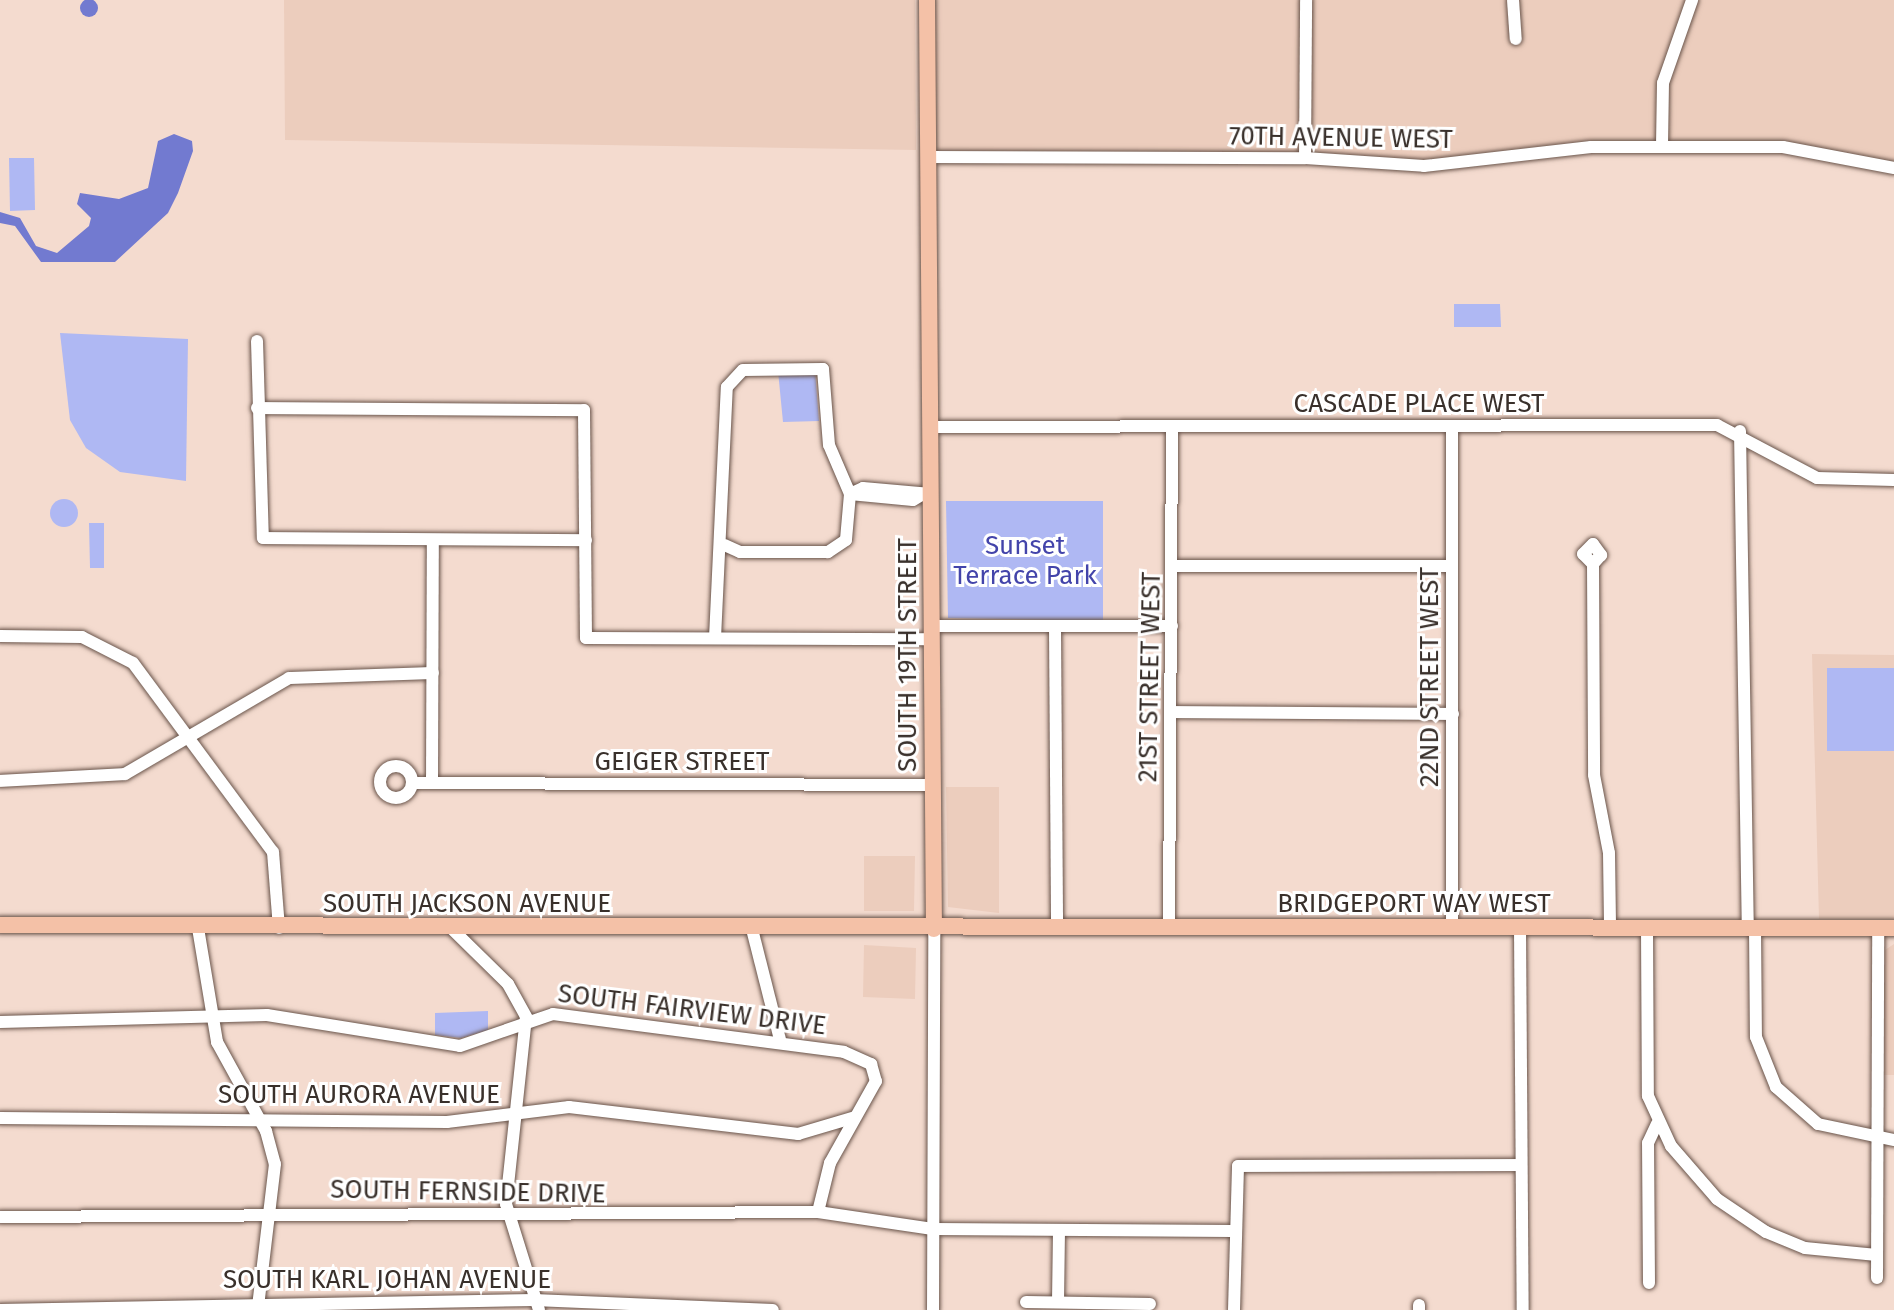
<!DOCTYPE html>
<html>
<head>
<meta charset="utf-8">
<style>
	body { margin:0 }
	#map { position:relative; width:1894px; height:1310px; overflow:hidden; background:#f4dbcf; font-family:"Fira Sans",sans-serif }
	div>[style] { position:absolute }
	.built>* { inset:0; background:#eccdbd }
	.green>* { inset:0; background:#afb8f3 }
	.round { border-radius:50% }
	.water>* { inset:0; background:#727ad0 }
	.roads { filter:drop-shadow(0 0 2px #69544a) drop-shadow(0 0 2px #69544a) }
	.minor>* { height:12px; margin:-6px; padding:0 6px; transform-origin:6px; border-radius:6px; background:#fff }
	.minor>.ring { margin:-6px; padding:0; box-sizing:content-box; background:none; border:12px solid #fff; border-radius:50% }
	.major>* { height:16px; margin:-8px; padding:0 8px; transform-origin:8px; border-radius:8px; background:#f4c1a7 }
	span { translate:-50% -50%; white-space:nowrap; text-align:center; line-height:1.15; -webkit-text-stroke:6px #fff; paint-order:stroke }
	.street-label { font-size:26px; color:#39302b }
	.park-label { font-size:26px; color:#4344aa }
</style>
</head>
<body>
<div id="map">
	<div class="built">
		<div style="clip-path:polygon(284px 0,915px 0,916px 150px,285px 140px)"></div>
		<div style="clip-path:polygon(927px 0,1894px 0,1894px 168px,1828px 151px,1603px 146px,1448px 165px,929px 155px)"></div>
		<div style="clip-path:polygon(1812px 654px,1894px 655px,1894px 919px,1819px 919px)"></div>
		<div style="clip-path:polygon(946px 787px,999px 787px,999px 913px,948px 907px)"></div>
		<div style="clip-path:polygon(864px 856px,915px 856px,914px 911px,864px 911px)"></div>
		<div style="clip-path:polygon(1894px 944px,1894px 1075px,1883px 1075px,1882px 952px)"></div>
		<div style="clip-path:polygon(864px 945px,916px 948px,915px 999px,863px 997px)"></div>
	</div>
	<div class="green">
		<div style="clip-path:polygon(9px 158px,34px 158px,35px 210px,10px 211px)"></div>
		<div style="clip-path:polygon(1454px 304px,1500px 304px,1501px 327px,1454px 327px)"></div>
		<div style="clip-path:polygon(60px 333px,188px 339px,186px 481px,120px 472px,86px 448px,70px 420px)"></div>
		<div style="clip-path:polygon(778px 371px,815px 371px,819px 421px,783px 422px)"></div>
		<div class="round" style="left:50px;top:499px;width:28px;height:28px"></div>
		<div style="clip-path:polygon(946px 501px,1103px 501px,1103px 621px,948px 618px)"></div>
		<div style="clip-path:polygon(89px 523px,104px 523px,104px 568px,90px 568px)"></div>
		<div style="clip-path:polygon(1827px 668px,1894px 668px,1894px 751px,1827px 751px)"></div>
		<div style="clip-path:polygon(488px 1011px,488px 1030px,461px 1038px,435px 1035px,435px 1013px)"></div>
	</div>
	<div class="water">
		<div class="round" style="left:80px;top:-1px;width:18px;height:18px"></div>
		<div style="clip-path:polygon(174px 134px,192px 141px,193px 151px,178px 193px,168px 213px,115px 262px,41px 262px,15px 226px,0 223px,0 212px,20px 218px,36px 246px,57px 253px,89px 226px,91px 218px,77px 204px,80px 193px,119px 199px,148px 188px,158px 141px)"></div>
	</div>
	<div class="roads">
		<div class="minor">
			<div style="left:1513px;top:0;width:39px;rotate:86deg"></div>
			<div style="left:1662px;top:146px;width:63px;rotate:-89.1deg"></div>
			<div style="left:1663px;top:83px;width:88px;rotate:-70.7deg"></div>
			<div style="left:928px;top:157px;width:377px;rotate:0.2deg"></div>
			<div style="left:1305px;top:158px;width:119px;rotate:3.8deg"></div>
			<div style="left:1424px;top:166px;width:168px;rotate:-6.5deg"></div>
			<div style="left:1591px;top:147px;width:192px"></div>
			<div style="left:1783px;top:147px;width:113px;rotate:10.7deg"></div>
			<div style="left:1305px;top:158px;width:158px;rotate:-89.6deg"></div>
			<div style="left:257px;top:341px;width:197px;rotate:88.3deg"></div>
			<div style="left:263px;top:538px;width:323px;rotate:0.4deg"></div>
			<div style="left:257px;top:408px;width:327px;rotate:0.4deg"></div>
			<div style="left:584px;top:410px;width:228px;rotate:89.5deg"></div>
			<div style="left:586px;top:638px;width:345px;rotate:0.2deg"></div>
			<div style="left:1452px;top:426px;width:502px;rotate:90deg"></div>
			<div style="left:930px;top:427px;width:787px;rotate:-0.15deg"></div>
			<div style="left:1717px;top:425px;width:113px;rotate:27.9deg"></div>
			<div style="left:1817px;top:478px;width:77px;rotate:1.5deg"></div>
			<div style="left:1740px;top:431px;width:497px;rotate:89.1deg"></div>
			<div style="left:850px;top:494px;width:14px;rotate:-25deg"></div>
			<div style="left:863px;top:488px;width:68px;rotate:5deg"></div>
			<div style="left:850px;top:494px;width:63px;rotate:5.4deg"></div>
			<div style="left:913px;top:500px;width:12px;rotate:-31deg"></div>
			<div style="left:1593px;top:564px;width:14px;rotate:-135deg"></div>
			<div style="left:1583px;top:554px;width:14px;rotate:-45deg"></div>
			<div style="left:1593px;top:544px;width:14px;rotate:54deg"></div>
			<div style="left:1601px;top:555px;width:12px;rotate:132deg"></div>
			<div style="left:1593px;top:564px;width:211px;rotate:89.7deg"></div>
			<div style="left:1594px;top:775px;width:79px;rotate:79.1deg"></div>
			<div style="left:1609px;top:853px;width:75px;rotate:89.2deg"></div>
			<div style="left:1173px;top:566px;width:279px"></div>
			<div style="left:932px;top:626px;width:240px"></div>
			<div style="left:1055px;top:628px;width:301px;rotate:89.6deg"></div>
			<div style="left:0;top:636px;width:82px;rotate:0.7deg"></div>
			<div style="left:82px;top:637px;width:57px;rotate:27deg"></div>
			<div style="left:133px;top:663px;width:235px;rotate:53.5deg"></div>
			<div style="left:273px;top:852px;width:76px;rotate:85.5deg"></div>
			<div style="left:715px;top:638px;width:251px;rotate:-87.3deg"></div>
			<div style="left:727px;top:387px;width:23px;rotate:-47deg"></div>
			<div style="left:743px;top:370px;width:80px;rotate:-0.7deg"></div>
			<div style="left:823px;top:369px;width:76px;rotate:85.5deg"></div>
			<div style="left:829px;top:445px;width:53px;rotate:66.8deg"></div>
			<div style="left:850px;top:494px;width:46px;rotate:95deg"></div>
			<div style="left:846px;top:540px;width:22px;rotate:146deg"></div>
			<div style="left:828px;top:552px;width:88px;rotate:180deg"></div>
			<div style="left:740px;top:552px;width:17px;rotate:-156deg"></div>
			<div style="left:1171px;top:712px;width:282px;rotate:0.4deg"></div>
			<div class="ring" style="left:380px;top:766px;width:20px;height:20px"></div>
			<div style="left:0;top:781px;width:125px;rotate:-3.2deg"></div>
			<div style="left:125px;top:774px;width:190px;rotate:-30.3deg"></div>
			<div style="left:289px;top:678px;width:144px;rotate:-2deg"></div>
			<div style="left:413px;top:783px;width:519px;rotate:0.22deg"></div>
			<div style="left:432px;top:783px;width:243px;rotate:-89.8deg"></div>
			<div style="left:198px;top:928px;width:116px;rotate:80.5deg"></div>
			<div style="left:217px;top:1042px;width:102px;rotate:61.2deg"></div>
			<div style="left:266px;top:1131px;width:34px;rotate:75deg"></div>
			<div style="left:275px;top:1164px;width:144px;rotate:96.8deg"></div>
			<div style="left:451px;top:928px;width:80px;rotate:44.5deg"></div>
			<div style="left:508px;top:984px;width:38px;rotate:61deg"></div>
			<div style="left:526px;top:1017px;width:188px;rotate:96.1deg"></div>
			<div style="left:506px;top:1204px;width:111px;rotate:72.7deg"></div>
			<div style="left:1520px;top:928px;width:382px;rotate:89.6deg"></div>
			<div style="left:1647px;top:928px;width:168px;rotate:89.7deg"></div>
			<div style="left:1648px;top:1096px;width:55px;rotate:65.3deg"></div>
			<div style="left:1671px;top:1146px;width:70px;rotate:49deg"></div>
			<div style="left:1717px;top:1199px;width:59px;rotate:34deg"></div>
			<div style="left:1766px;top:1232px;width:42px;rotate:22.3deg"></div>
			<div style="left:1805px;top:1248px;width:72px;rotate:5.6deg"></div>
			<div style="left:1755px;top:928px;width:109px;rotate:89.5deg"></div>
			<div style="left:1756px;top:1037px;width:54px;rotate:68.2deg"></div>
			<div style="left:1776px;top:1087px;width:56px;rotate:41.4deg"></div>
			<div style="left:1818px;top:1124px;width:78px;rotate:11.9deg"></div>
			<div style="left:752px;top:929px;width:114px;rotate:75.8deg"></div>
			<div style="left:1169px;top:929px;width:503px;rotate:-89.66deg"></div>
			<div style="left:0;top:1022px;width:267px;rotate:-1.5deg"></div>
			<div style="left:267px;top:1015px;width:195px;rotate:9.1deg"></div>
			<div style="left:460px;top:1046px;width:98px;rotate:-19deg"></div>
			<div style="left:553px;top:1014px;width:293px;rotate:7.4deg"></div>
			<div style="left:844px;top:1052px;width:30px;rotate:24deg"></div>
			<div style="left:871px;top:1064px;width:18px;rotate:74deg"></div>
			<div style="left:876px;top:1081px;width:94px;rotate:119.3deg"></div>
			<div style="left:830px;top:1163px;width:50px;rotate:103.8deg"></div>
			<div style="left:0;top:1118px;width:447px;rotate:0.5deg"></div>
			<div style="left:447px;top:1122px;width:123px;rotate:-7deg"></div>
			<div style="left:569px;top:1107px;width:231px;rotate:6.7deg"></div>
			<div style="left:798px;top:1134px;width:59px;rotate:-16.6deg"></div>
			<div style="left:0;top:1217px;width:818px;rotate:-0.35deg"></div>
			<div style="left:818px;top:1212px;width:116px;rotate:8.4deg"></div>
			<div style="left:933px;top:1229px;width:300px;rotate:0.4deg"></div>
			<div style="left:1877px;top:1278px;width:350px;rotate:-89.8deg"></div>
			<div style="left:1649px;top:1283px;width:140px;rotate:-90.4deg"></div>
			<div style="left:1648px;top:1143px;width:21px;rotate:-65deg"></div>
			<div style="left:1026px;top:1302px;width:124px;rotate:0.9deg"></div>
			<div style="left:1058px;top:1302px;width:72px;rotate:-89.2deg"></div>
			<div style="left:0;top:1310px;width:534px;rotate:-1.07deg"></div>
			<div style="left:534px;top:1300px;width:239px;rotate:2.4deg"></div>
			<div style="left:933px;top:1310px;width:381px;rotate:-89.8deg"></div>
			<div style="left:1234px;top:1310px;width:144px;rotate:-88.4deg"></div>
			<div style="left:1238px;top:1166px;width:283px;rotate:-0.2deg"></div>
			<div style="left:1419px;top:1310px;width:5px;rotate:-90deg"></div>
		</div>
		<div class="major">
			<div style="left:927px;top:0;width:929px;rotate:89.57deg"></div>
			<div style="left:0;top:925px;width:1894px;rotate:0.09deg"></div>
		</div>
	</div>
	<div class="street-label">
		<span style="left:1341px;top:138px;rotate:1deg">70TH AVENUE WEST</span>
		<span style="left:1419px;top:404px">CASCADE PLACE WEST</span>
		<span style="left:908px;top:655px;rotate:-90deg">SOUTH 19TH STREET</span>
		<span style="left:1150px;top:677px;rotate:-89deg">21ST STREET WEST</span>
		<span style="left:1430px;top:677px;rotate:-90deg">22ND STREET WEST</span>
		<span style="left:682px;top:762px">GEIGER STREET</span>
		<span style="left:467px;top:904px">SOUTH JACKSON AVENUE</span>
		<span style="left:1414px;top:904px">BRIDGEPORT WAY WEST</span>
		<span style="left:692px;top:1010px;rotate:7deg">SOUTH FAIRVIEW DRIVE</span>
		<span style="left:359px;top:1095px">SOUTH AURORA AVENUE</span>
		<span style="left:468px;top:1192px;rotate:1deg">SOUTH FERNSIDE DRIVE</span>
		<span style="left:387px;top:1280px">SOUTH KARL JOHAN AVENUE</span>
	</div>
	<div class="park-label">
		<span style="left:1025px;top:561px">Sunset<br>Terrace Park</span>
	</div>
</div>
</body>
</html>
